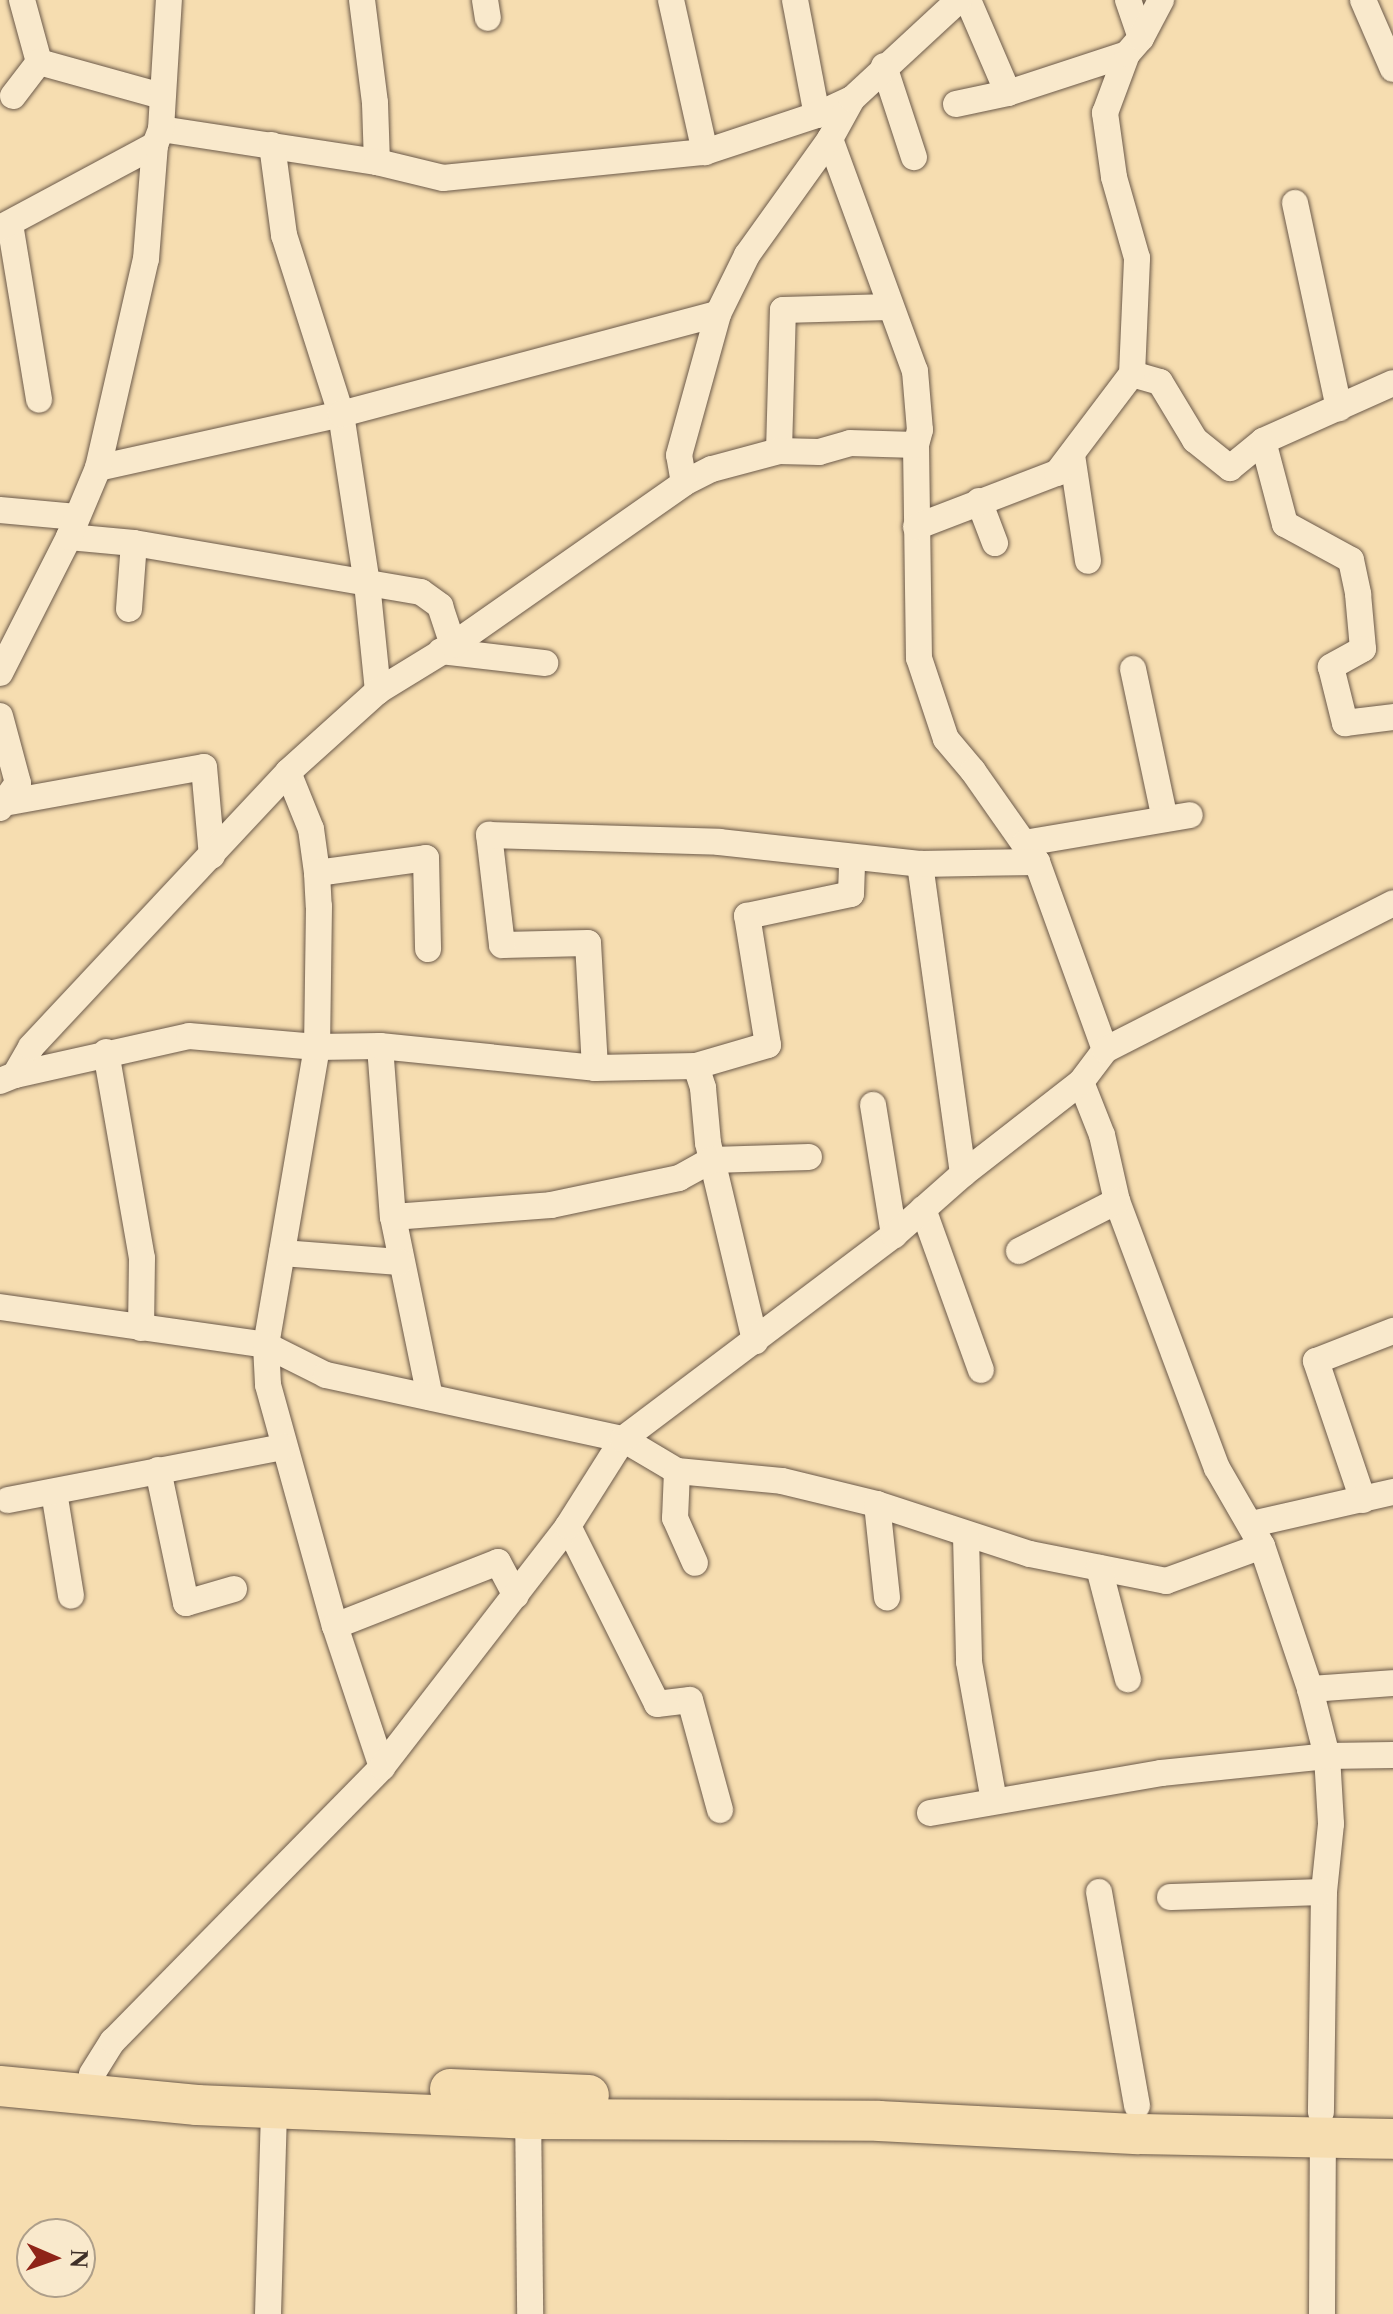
<!DOCTYPE html>
<html>
<head>
<meta charset="utf-8">
<style>
	body { margin:0 }
	#map { position:relative; width:1393px; height:2314px; overflow:hidden; background:#f6ddb0; font-family:"Libre Caslon Text",serif }
	div>[style] { position:absolute }
	.roads { filter:drop-shadow(0 0 2px #6c5a4a) drop-shadow(0 0 2px #6c5a4a) }
	.minor>* { height:26px; margin:-13px; padding:0 13px; transform-origin:13px; border-radius:13px; background:#f9e9cc }
	.primary>* { height:40px; margin:-20px; padding:0 20px; transform-origin:20px; border-radius:20px; background:#f6ddb0 }
	span { translate:-50% -50%; white-space:nowrap; text-align:center; line-height:1.15; -webkit-text-stroke:8px #f9e9cc; paint-order:stroke }
	.north { position:absolute; left:16px; top:2218px; width:80px; height:80px; box-sizing:border-box; background:#f9e9cc; border:2px solid #ae9f8a; border-radius:50%; rotate:92deg; font-size:22px; font-weight:700; line-height:32px; text-align:center; color:#3e2f28 }
	.north::after { content:''; display:block; margin:auto; width:28px; height:36px; background:#8f2418; clip-path:polygon(50% 0,100% 100%,50% 72%,0 100%) }
</style>
</head>
<body>
<div id="map">
	<div class="roads">
		<div class="minor">
			<div style="left:22px;top:0;width:64px;rotate:74.7deg"></div>
			<div style="left:362px;top:0;width:104px;rotate:82.8deg"></div>
			<div style="left:375px;top:103px;width:59px;rotate:88.1deg"></div>
			<div style="left:485px;top:0;width:18px;rotate:81deg"></div>
			<div style="left:671px;top:0;width:156px;rotate:77.4deg"></div>
			<div style="left:795px;top:0;width:117px;rotate:79.2deg"></div>
			<div style="left:1128px;top:0;width:40px;rotate:71.1deg"></div>
			<div style="left:1363px;top:0;width:75px;rotate:66.5deg"></div>
			<div style="left:884px;top:66px;width:96px;rotate:71.8deg"></div>
			<div style="left:1008px;top:93px;width:125px;rotate:-18.1deg"></div>
			<div style="left:13px;top:96px;width:43px;rotate:-52.6deg"></div>
			<div style="left:39px;top:62px;width:128px;rotate:15.5deg"></div>
			<div style="left:956px;top:104px;width:53px;rotate:-11.9deg"></div>
			<div style="left:1008px;top:93px;width:101px;rotate:-113.3deg"></div>
			<div style="left:161px;top:129px;width:219px;rotate:8.7deg"></div>
			<div style="left:377px;top:162px;width:68px;rotate:13.6deg"></div>
			<div style="left:443px;top:178px;width:263px;rotate:-5.7deg"></div>
			<div style="left:705px;top:152px;width:118px;rotate:-18.3deg"></div>
			<div style="left:817px;top:115px;width:38px;rotate:-25deg"></div>
			<div style="left:830px;top:139px;width:247px;rotate:69.9deg"></div>
			<div style="left:915px;top:371px;width:59px;rotate:85.2deg"></div>
			<div style="left:920px;top:430px;width:16px;rotate:105deg"></div>
			<div style="left:916px;top:445px;width:213px;rotate:89.2deg"></div>
			<div style="left:919px;top:658px;width:85px;rotate:71.6deg"></div>
			<div style="left:946px;top:739px;width:42px;rotate:49.8deg"></div>
			<div style="left:973px;top:771px;width:111px;rotate:54.9deg"></div>
			<div style="left:1037px;top:862px;width:200px;rotate:70.1deg"></div>
			<div style="left:272px;top:145px;width:91px;rotate:82.4deg"></div>
			<div style="left:284px;top:235px;width:188px;rotate:72.3deg"></div>
			<div style="left:341px;top:414px;width:171px;rotate:81.3deg"></div>
			<div style="left:367px;top:583px;width:109px;rotate:84.2deg"></div>
			<div style="left:1295px;top:203px;width:210px;rotate:77.9deg"></div>
			<div style="left:10px;top:224px;width:178px;rotate:80.6deg"></div>
			<div style="left:0;top:228px;width:176px;rotate:-28.2deg"></div>
			<div style="left:1132px;top:374px;width:29px;rotate:16deg"></div>
			<div style="left:1160px;top:382px;width:68px;rotate:58.9deg"></div>
			<div style="left:1195px;top:440px;width:45px;rotate:38.7deg"></div>
			<div style="left:1230px;top:468px;width:43px;rotate:-39.3deg"></div>
			<div style="left:1263px;top:441px;width:142px;rotate:-24deg"></div>
			<div style="left:1263px;top:441px;width:86px;rotate:75.2deg"></div>
			<div style="left:1285px;top:524px;width:75px;rotate:28.6deg"></div>
			<div style="left:1351px;top:560px;width:35px;rotate:78deg"></div>
			<div style="left:1358px;top:594px;width:55px;rotate:84.8deg"></div>
			<div style="left:1363px;top:649px;width:37px;rotate:151deg"></div>
			<div style="left:1331px;top:667px;width:58px;rotate:76deg"></div>
			<div style="left:1345px;top:723px;width:48px;rotate:-7.1deg"></div>
			<div style="left:779px;top:451px;width:141px;rotate:-88.4deg"></div>
			<div style="left:783px;top:310px;width:107px;rotate:-1.6deg"></div>
			<div style="left:1072px;top:455px;width:107px;rotate:81.4deg"></div>
			<div style="left:98px;top:468px;width:249px;rotate:-12.5deg"></div>
			<div style="left:341px;top:414px;width:390px;rotate:-14.9deg"></div>
			<div style="left:684px;top:483px;width:31px;rotate:-27deg"></div>
			<div style="left:712px;top:469px;width:69px;rotate:-15deg"></div>
			<div style="left:779px;top:451px;width:40px;rotate:1.4deg"></div>
			<div style="left:819px;top:452px;width:32px;rotate:-16deg"></div>
			<div style="left:850px;top:443px;width:66px;rotate:1.7deg"></div>
			<div style="left:979px;top:501px;width:45px;rotate:69.1deg"></div>
			<div style="left:0;top:510px;width:77px;rotate:5.2deg"></div>
			<div style="left:916px;top:527px;width:151px;rotate:-21deg"></div>
			<div style="left:1057px;top:473px;width:124px;rotate:-52.9deg"></div>
			<div style="left:1132px;top:374px;width:116px;rotate:-87.5deg"></div>
			<div style="left:1137px;top:258px;width:84px;rotate:-105.9deg"></div>
			<div style="left:1114px;top:177px;width:65px;rotate:-98deg"></div>
			<div style="left:1105px;top:113px;width:63px;rotate:-69.6deg"></div>
			<div style="left:1127px;top:54px;width:21px;rotate:-49deg"></div>
			<div style="left:1141px;top:38px;width:43px;rotate:-62.2deg"></div>
			<div style="left:69px;top:537px;width:65px;rotate:5.3deg"></div>
			<div style="left:134px;top:543px;width:291px;rotate:9.7deg"></div>
			<div style="left:421px;top:592px;width:24px;rotate:36deg"></div>
			<div style="left:440px;top:606px;width:41px;rotate:71.6deg"></div>
			<div style="left:129px;top:609px;width:66px;rotate:-85.7deg"></div>
			<div style="left:441px;top:651px;width:105px;rotate:6.6deg"></div>
			<div style="left:1133px;top:669px;width:153px;rotate:78deg"></div>
			<div style="left:0;top:673px;width:153px;rotate:-63.1deg"></div>
			<div style="left:69px;top:537px;width:75px;rotate:-67.2deg"></div>
			<div style="left:98px;top:468px;width:214px;rotate:-77.1deg"></div>
			<div style="left:146px;top:259px;width:114px;rotate:-85.5deg"></div>
			<div style="left:155px;top:145px;width:17px;rotate:-69deg"></div>
			<div style="left:161px;top:129px;width:129px;rotate:-86.5deg"></div>
			<div style="left:0;top:716px;width:69px;rotate:75deg"></div>
			<div style="left:18px;top:783px;width:31px;rotate:126deg"></div>
			<div style="left:288px;top:772px;width:61px;rotate:68deg"></div>
			<div style="left:311px;top:829px;width:44px;rotate:82.2deg"></div>
			<div style="left:317px;top:873px;width:33px;rotate:87deg"></div>
			<div style="left:319px;top:906px;width:141px;rotate:90.8deg"></div>
			<div style="left:317px;top:1047px;width:302px;rotate:99.7deg"></div>
			<div style="left:266px;top:1345px;width:40px;rotate:87.1deg"></div>
			<div style="left:268px;top:1385px;width:250px;rotate:74.5deg"></div>
			<div style="left:335px;top:1626px;width:149px;rotate:71.6deg"></div>
			<div style="left:4px;top:803px;width:203px;rotate:-10.2deg"></div>
			<div style="left:204px;top:767px;width:89px;rotate:84.9deg"></div>
			<div style="left:1025px;top:843px;width:167px;rotate:-9.6deg"></div>
			<div style="left:920px;top:864px;width:313px;rotate:82.1deg"></div>
			<div style="left:317px;top:873px;width:110px;rotate:-7.8deg"></div>
			<div style="left:426px;top:858px;width:91px;rotate:88.7deg"></div>
			<div style="left:380px;top:1046px;width:171px;rotate:85.7deg"></div>
			<div style="left:393px;top:1217px;width:184px;rotate:78.4deg"></div>
			<div style="left:106px;top:1052px;width:209px;rotate:80.1deg"></div>
			<div style="left:142px;top:1258px;width:70px;rotate:90.8deg"></div>
			<div style="left:696px;top:1066px;width:75px;rotate:-16.3deg"></div>
			<div style="left:768px;top:1045px;width:131px;rotate:-99.2deg"></div>
			<div style="left:747px;top:916px;width:106px;rotate:-11.9deg"></div>
			<div style="left:851px;top:894px;width:36px;rotate:-88deg"></div>
			<div style="left:595px;top:1068px;width:125px;rotate:-93.2deg"></div>
			<div style="left:588px;top:943px;width:86px;rotate:178.7deg"></div>
			<div style="left:502px;top:945px;width:111px;rotate:-96.7deg"></div>
			<div style="left:489px;top:835px;width:230px;rotate:1.7deg"></div>
			<div style="left:719px;top:842px;width:202px;rotate:6.2deg"></div>
			<div style="left:920px;top:864px;width:117px;rotate:-1deg"></div>
			<div style="left:15px;top:1075px;width:178px;rotate:-12.6deg"></div>
			<div style="left:189px;top:1036px;width:128px;rotate:4.9deg"></div>
			<div style="left:317px;top:1047px;width:63px;rotate:-0.9deg"></div>
			<div style="left:380px;top:1046px;width:216px;rotate:5.8deg"></div>
			<div style="left:595px;top:1068px;width:101px;rotate:-1.1deg"></div>
			<div style="left:696px;top:1066px;width:23px;rotate:72deg"></div>
			<div style="left:703px;top:1088px;width:55px;rotate:84.8deg"></div>
			<div style="left:708px;top:1143px;width:204px;rotate:76.6deg"></div>
			<div style="left:0;top:1081px;width:16px;rotate:-22deg"></div>
			<div style="left:15px;top:1075px;width:32px;rotate:-60deg"></div>
			<div style="left:31px;top:1047px;width:376px;rotate:-46.9deg"></div>
			<div style="left:288px;top:772px;width:121px;rotate:-42deg"></div>
			<div style="left:378px;top:691px;width:88px;rotate:-31.5deg"></div>
			<div style="left:453px;top:645px;width:282px;rotate:-35deg"></div>
			<div style="left:684px;top:483px;width:28px;rotate:-100deg"></div>
			<div style="left:679px;top:455px;width:146px;rotate:-74.5deg"></div>
			<div style="left:718px;top:314px;width:66px;rotate:-63.8deg"></div>
			<div style="left:747px;top:255px;width:143px;rotate:-54.4deg"></div>
			<div style="left:830px;top:139px;width:46px;rotate:-61.2deg"></div>
			<div style="left:852px;top:99px;width:146px;rotate:-42.8deg"></div>
			<div style="left:1081px;top:1082px;width:57px;rotate:68.4deg"></div>
			<div style="left:1102px;top:1135px;width:68px;rotate:77.2deg"></div>
			<div style="left:1117px;top:1201px;width:285px;rotate:69.5deg"></div>
			<div style="left:1217px;top:1468px;width:90px;rotate:60deg"></div>
			<div style="left:1262px;top:1546px;width:151px;rotate:71.4deg"></div>
			<div style="left:1310px;top:1689px;width:69px;rotate:75.8deg"></div>
			<div style="left:1327px;top:1756px;width:68px;rotate:86.6deg"></div>
			<div style="left:1331px;top:1824px;width:68px;rotate:95.9deg"></div>
			<div style="left:1324px;top:1892px;width:220px;rotate:90.8deg"></div>
			<div style="left:873px;top:1105px;width:132px;rotate:80.8deg"></div>
			<div style="left:923px;top:1209px;width:171px;rotate:70.2deg"></div>
			<div style="left:393px;top:1217px;width:158px;rotate:-4.3deg"></div>
			<div style="left:551px;top:1205px;width:131px;rotate:-11.9deg"></div>
			<div style="left:679px;top:1178px;width:38px;rotate:-29deg"></div>
			<div style="left:712px;top:1160px;width:97px;rotate:-1.8deg"></div>
			<div style="left:1019px;top:1251px;width:110px;rotate:-27deg"></div>
			<div style="left:282px;top:1253px;width:118px;rotate:4.4deg"></div>
			<div style="left:0;top:1307px;width:269px;rotate:8.1deg"></div>
			<div style="left:266px;top:1345px;width:67px;rotate:26.6deg"></div>
			<div style="left:326px;top:1375px;width:304px;rotate:12.2deg"></div>
			<div style="left:623px;top:1439px;width:63px;rotate:30.7deg"></div>
			<div style="left:677px;top:1471px;width:105px;rotate:5.4deg"></div>
			<div style="left:782px;top:1481px;width:98px;rotate:13.6deg"></div>
			<div style="left:877px;top:1504px;width:161px;rotate:18.1deg"></div>
			<div style="left:1030px;top:1554px;width:139px;rotate:11.2deg"></div>
			<div style="left:1166px;top:1581px;width:102px;rotate:-20deg"></div>
			<div style="left:158px;top:1470px;width:136px;rotate:78.1deg"></div>
			<div style="left:186px;top:1603px;width:50px;rotate:-16.3deg"></div>
			<div style="left:677px;top:1471px;width:47px;rotate:92.4deg"></div>
			<div style="left:675px;top:1518px;width:49px;rotate:66deg"></div>
			<div style="left:54px;top:1492px;width:105px;rotate:80.7deg"></div>
			<div style="left:8px;top:1500px;width:280px;rotate:-10.9deg"></div>
			<div style="left:1363px;top:1500px;width:147px;rotate:-108.7deg"></div>
			<div style="left:1316px;top:1361px;width:83px;rotate:-21.3deg"></div>
			<div style="left:877px;top:1504px;width:94px;rotate:83.9deg"></div>
			<div style="left:1252px;top:1524px;width:145px;rotate:-12.8deg"></div>
			<div style="left:568px;top:1526px;width:199px;rotate:63.4deg"></div>
			<div style="left:657px;top:1704px;width:33px;rotate:-7deg"></div>
			<div style="left:690px;top:1700px;width:114px;rotate:74.7deg"></div>
			<div style="left:966px;top:1536px;width:126px;rotate:88.6deg"></div>
			<div style="left:969px;top:1662px;width:141px;rotate:79.8deg"></div>
			<div style="left:1099px;top:1568px;width:115px;rotate:75.4deg"></div>
			<div style="left:335px;top:1626px;width:175px;rotate:-21.4deg"></div>
			<div style="left:498px;top:1562px;width:38px;rotate:62deg"></div>
			<div style="left:1310px;top:1689px;width:83px;rotate:-4.1deg"></div>
			<div style="left:930px;top:1813px;width:234px;rotate:-9.8deg"></div>
			<div style="left:1161px;top:1773px;width:167px;rotate:-5.8deg"></div>
			<div style="left:1327px;top:1756px;width:66px;rotate:-0.9deg"></div>
			<div style="left:1099px;top:1892px;width:217px;rotate:79.9deg"></div>
			<div style="left:1170px;top:1897px;width:154px;rotate:-1.9deg"></div>
			<div style="left:92px;top:2074px;width:39px;rotate:-58deg"></div>
			<div style="left:113px;top:2041px;width:384px;rotate:-45.5deg"></div>
			<div style="left:382px;top:1767px;width:304px;rotate:-52.3deg"></div>
			<div style="left:568px;top:1526px;width:103px;rotate:-57.7deg"></div>
			<div style="left:623px;top:1439px;width:339px;rotate:-37deg"></div>
			<div style="left:894px;top:1235px;width:92px;rotate:-41.5deg"></div>
			<div style="left:963px;top:1174px;width:150px;rotate:-37.9deg"></div>
			<div style="left:1081px;top:1082px;width:40px;rotate:-53deg"></div>
			<div style="left:1105px;top:1050px;width:323px;rotate:-27deg"></div>
			<div style="left:528px;top:2106px;width:208px;rotate:89.4deg"></div>
			<div style="left:268px;top:2314px;width:205px;rotate:-88.3deg"></div>
			<div style="left:1322px;top:2314px;width:177px;rotate:-89.7deg"></div>
		</div>
		<div class="primary">
			<div style="left:0;top:2086px;width:198px;rotate:5.5deg"></div>
			<div style="left:197px;top:2105px;width:331px;rotate:2.4deg"></div>
			<div style="left:528px;top:2119px;width:351px;rotate:0.3deg"></div>
			<div style="left:879px;top:2121px;width:260px;rotate:2.9deg"></div>
			<div style="left:1139px;top:2134px;width:254px;rotate:1.1deg"></div>
			<div style="left:450px;top:2089px;width:139px;rotate:2.5deg"></div>
		</div>
	</div>
	<div class="north">N</div>
</div>
</body>
</html>
